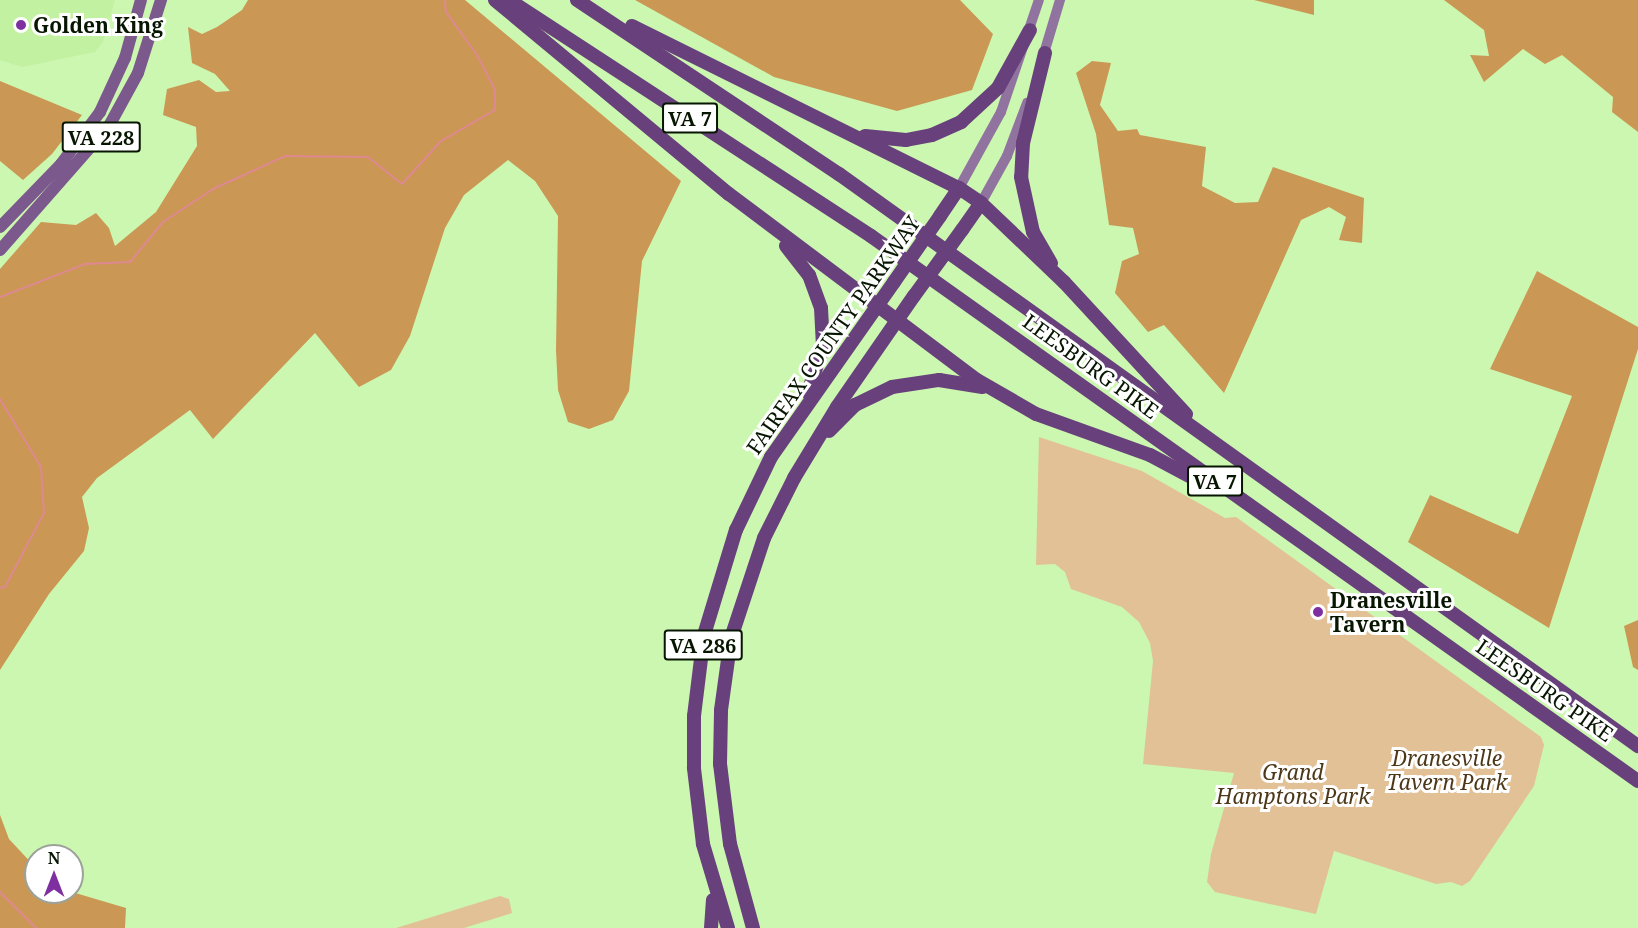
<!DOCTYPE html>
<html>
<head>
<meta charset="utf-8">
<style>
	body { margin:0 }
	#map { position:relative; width:1638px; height:928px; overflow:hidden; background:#ccf7b0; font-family:"Noto Serif",serif }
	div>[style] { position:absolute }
	.built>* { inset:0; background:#c2f1a2 }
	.green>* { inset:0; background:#e2c197 }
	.forest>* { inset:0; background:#ca9854 }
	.stream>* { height:2px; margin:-1px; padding:0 1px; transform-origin:1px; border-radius:1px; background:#de8991 }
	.secondary>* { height:10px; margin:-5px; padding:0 5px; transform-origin:5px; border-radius:5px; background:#90749f }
	.primary>* { height:12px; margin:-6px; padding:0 6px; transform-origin:6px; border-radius:6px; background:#7b598d }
	.highway>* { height:14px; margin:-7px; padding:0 7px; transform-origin:7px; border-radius:7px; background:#68417c }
	.highway-bridge>* { height:14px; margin:-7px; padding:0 7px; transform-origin:7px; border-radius:7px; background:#68417c }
	.dots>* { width:16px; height:16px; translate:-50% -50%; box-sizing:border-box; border:3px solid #fff; border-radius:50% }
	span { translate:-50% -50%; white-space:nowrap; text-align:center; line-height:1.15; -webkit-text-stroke:6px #fff; paint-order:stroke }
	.shield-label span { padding:2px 4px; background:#fff; border:2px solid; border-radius:4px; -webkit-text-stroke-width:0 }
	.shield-label { font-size:20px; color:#071600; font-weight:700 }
	.poi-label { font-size:21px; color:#071600; font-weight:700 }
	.left { translate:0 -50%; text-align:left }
	.street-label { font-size:21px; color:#071600 }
	.park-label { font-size:21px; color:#4d3719; font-style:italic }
	.north { position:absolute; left:24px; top:844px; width:60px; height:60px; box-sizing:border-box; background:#fff; border:2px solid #9ca299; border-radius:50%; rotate:0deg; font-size:16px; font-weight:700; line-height:24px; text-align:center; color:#071600 }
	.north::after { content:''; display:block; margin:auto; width:21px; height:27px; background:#7e30a0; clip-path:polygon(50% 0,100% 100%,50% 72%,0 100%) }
</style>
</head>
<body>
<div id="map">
	<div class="built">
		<div style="clip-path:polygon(0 0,115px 0,103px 42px,95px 52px,22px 67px,0 60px)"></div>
	</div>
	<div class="green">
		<div style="clip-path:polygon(1039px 437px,1142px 471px,1225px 518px,1236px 517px,1541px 737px,1544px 745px,1534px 786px,1470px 881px,1462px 886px,1451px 882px,1436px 884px,1334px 851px,1316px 914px,1215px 892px,1207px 882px,1211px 854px,1234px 773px,1143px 764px,1153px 661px,1150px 643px,1139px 622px,1122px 607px,1071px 589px,1065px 572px,1055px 564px,1036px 565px)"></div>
		<div style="clip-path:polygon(500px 896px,509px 899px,512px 913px,464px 928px,396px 928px)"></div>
	</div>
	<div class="forest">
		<div style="clip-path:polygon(248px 0,465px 0,681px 181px,642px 261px,629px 391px,613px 420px,589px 429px,568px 422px,558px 390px,556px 351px,558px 216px,535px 181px,508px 160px,464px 195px,445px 228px,410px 336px,391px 370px,359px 387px,315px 333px,213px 439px,190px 410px,97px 478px,82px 497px,89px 528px,84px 551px,49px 594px,0 670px,0 269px,41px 222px,76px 225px,96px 213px,109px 228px,115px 246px,156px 212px,197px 146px,196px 127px,163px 115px,167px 89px,199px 80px,216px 92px,230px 91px,215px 74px,192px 63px,188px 27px,202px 34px,217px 27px,242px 10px)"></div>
		<div style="clip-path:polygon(635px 0,960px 0,993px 34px,972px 90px,897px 111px,774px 77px)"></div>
		<div style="clip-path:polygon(1254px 0,1314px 0,1314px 15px)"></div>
		<div style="clip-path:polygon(1444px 0,1638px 0,1638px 132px,1612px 112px,1613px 97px,1562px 55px,1545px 64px,1523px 49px,1484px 82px,1470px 55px,1489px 56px,1484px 30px)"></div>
		<div style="clip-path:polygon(1092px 61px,1111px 63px,1100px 105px,1118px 131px,1137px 129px,1140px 135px,1206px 147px,1202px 186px,1235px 203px,1258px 202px,1273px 167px,1364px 198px,1362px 243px,1339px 240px,1346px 217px,1329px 207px,1301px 220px,1224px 393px,1164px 325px,1148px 332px,1115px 293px,1122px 261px,1139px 254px,1133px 228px,1109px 225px,1096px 134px,1076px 73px)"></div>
		<div style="clip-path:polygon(0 81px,82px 115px,52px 154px,23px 180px,0 161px)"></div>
		<div style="clip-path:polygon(1537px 271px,1638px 327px,1638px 349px,1549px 628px,1408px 542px,1430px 495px,1518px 534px,1572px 396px,1490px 369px)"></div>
		<div style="clip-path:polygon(1638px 620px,1638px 670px,1633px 667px,1624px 626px)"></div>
		<div style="clip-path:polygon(0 815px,9px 839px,36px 868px,36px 892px,72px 892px,126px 908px,125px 928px,0 928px)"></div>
	</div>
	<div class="stream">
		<div style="left:0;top:297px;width:91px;rotate:-21.2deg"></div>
		<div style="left:85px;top:264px;width:45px;rotate:-2.5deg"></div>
		<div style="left:130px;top:262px;width:52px;rotate:-50.5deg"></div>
		<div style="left:163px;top:222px;width:60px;rotate:-33.4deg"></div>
		<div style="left:213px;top:189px;width:79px;rotate:-24.6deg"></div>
		<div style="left:285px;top:156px;width:83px;rotate:0.7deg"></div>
		<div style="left:368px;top:157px;width:43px;rotate:38.5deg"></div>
		<div style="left:402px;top:184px;width:58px;rotate:-47.8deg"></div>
		<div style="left:441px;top:141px;width:62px;rotate:-29.9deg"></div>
		<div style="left:495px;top:110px;width:20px;rotate:-90deg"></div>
		<div style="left:495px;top:90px;width:39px;rotate:-117deg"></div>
		<div style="left:477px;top:55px;width:53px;rotate:-125.8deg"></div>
		<div style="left:446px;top:12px;width:12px;rotate:-95deg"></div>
		<div style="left:0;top:399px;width:79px;rotate:58.9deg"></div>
		<div style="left:41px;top:467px;width:46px;rotate:86.3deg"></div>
		<div style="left:44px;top:513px;width:84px;rotate:117.8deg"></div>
		<div style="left:5px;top:587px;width:5px;rotate:169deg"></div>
		<div style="left:0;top:892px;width:51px;rotate:45deg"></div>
	</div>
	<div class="secondary">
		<div style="left:1042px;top:60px;width:63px;rotate:-73.3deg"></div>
		<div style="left:959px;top:188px;width:87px;rotate:-61.1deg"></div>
		<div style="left:1001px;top:112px;width:118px;rotate:-71.3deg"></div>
		<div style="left:981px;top:203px;width:54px;rotate:-61deg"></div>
		<div style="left:1007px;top:156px;width:57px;rotate:-69.3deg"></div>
	</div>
	<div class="primary">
		<div style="left:0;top:227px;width:88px;rotate:-45.9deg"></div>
		<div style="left:61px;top:164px;width:65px;rotate:-53.1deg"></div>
		<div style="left:100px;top:112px;width:60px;rotate:-65.2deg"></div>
		<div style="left:125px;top:58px;width:60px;rotate:-74.6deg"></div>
		<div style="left:0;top:250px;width:165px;rotate:-48.7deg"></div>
		<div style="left:109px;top:126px;width:60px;rotate:-61.3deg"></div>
		<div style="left:138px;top:73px;width:77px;rotate:-72.5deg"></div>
	</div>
	<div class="highway">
		<div style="left:495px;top:0;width:304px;rotate:39.7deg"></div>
		<div style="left:729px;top:194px;width:310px;rotate:36.9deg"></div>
		<div style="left:977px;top:380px;width:68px;rotate:30deg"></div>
		<div style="left:1036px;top:414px;width:121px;rotate:19.8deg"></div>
		<div style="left:1150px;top:455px;width:68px;rotate:28.1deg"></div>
		<div style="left:509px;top:0;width:432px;rotate:33.1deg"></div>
		<div style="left:871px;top:236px;width:941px;rotate:35.4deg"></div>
		<div style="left:577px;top:0;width:315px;rotate:33.6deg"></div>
		<div style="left:839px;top:174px;width:983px;rotate:35.6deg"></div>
		<div style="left:632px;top:26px;width:365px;rotate:26.4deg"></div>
		<div style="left:959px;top:188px;width:27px;rotate:34deg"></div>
		<div style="left:981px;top:203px;width:115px;rotate:43.6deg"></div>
		<div style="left:1064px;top:282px;width:180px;rotate:47.3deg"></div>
		<div style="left:1045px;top:53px;width:93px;rotate:103.7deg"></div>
		<div style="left:1023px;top:143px;width:34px;rotate:93deg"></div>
		<div style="left:1021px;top:177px;width:56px;rotate:77.7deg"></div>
		<div style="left:1033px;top:232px;width:36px;rotate:60deg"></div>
		<div style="left:865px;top:136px;width:41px;rotate:5.6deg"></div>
		<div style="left:906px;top:140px;width:26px;rotate:-11deg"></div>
		<div style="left:932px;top:135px;width:32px;rotate:-24deg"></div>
		<div style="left:961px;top:122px;width:50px;rotate:-42.6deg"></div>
		<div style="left:998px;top:88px;width:66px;rotate:-61.1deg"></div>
		<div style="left:940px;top:216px;width:34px;rotate:-56deg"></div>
		<div style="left:962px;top:230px;width:33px;rotate:-55deg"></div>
		<div style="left:786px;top:246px;width:37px;rotate:52deg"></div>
		<div style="left:809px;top:275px;width:35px;rotate:70deg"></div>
		<div style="left:821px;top:308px;width:38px;rotate:87deg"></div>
		<div style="left:823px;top:346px;width:49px;rotate:107.7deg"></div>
		<div style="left:829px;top:431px;width:37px;rotate:-45deg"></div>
		<div style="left:855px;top:405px;width:41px;rotate:-25.9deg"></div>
		<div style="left:892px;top:387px;width:48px;rotate:-8.5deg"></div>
		<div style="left:939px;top:380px;width:44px;rotate:9.2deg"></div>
		<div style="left:711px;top:928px;width:28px;rotate:-86deg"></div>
		<div style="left:728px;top:928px;width:88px;rotate:-106.6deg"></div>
		<div style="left:703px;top:844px;width:77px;rotate:-96.8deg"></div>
		<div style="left:694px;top:768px;width:52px;rotate:-90deg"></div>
		<div style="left:694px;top:716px;width:82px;rotate:-83deg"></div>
		<div style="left:704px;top:635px;width:110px;rotate:-73.1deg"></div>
		<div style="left:736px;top:530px;width:81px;rotate:-64.4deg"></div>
		<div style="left:771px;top:457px;width:214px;rotate:-54.9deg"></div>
		<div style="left:753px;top:928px;width:87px;rotate:-105.3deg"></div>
		<div style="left:730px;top:844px;width:81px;rotate:-97.1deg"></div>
		<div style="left:720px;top:764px;width:54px;rotate:-88.9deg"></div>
		<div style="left:721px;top:710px;width:73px;rotate:-82.1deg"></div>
		<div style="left:731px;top:638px;width:105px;rotate:-71.7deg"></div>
		<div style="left:764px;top:538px;width:67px;rotate:-63.4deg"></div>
		<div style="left:794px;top:478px;width:83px;rotate:-58.8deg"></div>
		<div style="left:837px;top:407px;width:135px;rotate:-55.3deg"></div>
	</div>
	<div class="highway-bridge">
		<div style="left:894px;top:282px;width:80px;rotate:-55.1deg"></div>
		<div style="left:914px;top:296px;width:82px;rotate:-54deg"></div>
	</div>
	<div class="dots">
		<div style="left:21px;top:25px;background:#7e30a0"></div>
		<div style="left:1318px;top:612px;background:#7e30a0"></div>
	</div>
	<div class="shield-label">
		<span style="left:690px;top:118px">VA 7</span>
		<span style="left:101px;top:137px">VA 228</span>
		<span style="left:1215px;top:481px">VA 7</span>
		<span style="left:703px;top:645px">VA 286</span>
	</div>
	<div class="poi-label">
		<span class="left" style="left:33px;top:25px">Golden King</span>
		<span class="left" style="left:1330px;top:612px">Dranesville<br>Tavern</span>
	</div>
	<div class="street-label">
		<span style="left:833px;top:335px;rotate:-55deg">FAIRFAX COUNTY PARKWAY</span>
		<span style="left:1091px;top:366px;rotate:36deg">LEESBURG PIKE</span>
		<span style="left:1545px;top:690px;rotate:35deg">LEESBURG PIKE</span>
	</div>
	<div class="park-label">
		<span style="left:1447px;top:770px">Dranesville<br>Tavern Park</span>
		<span style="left:1293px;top:784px">Grand<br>Hamptons Park</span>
	</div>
	<div class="north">N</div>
</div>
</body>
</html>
